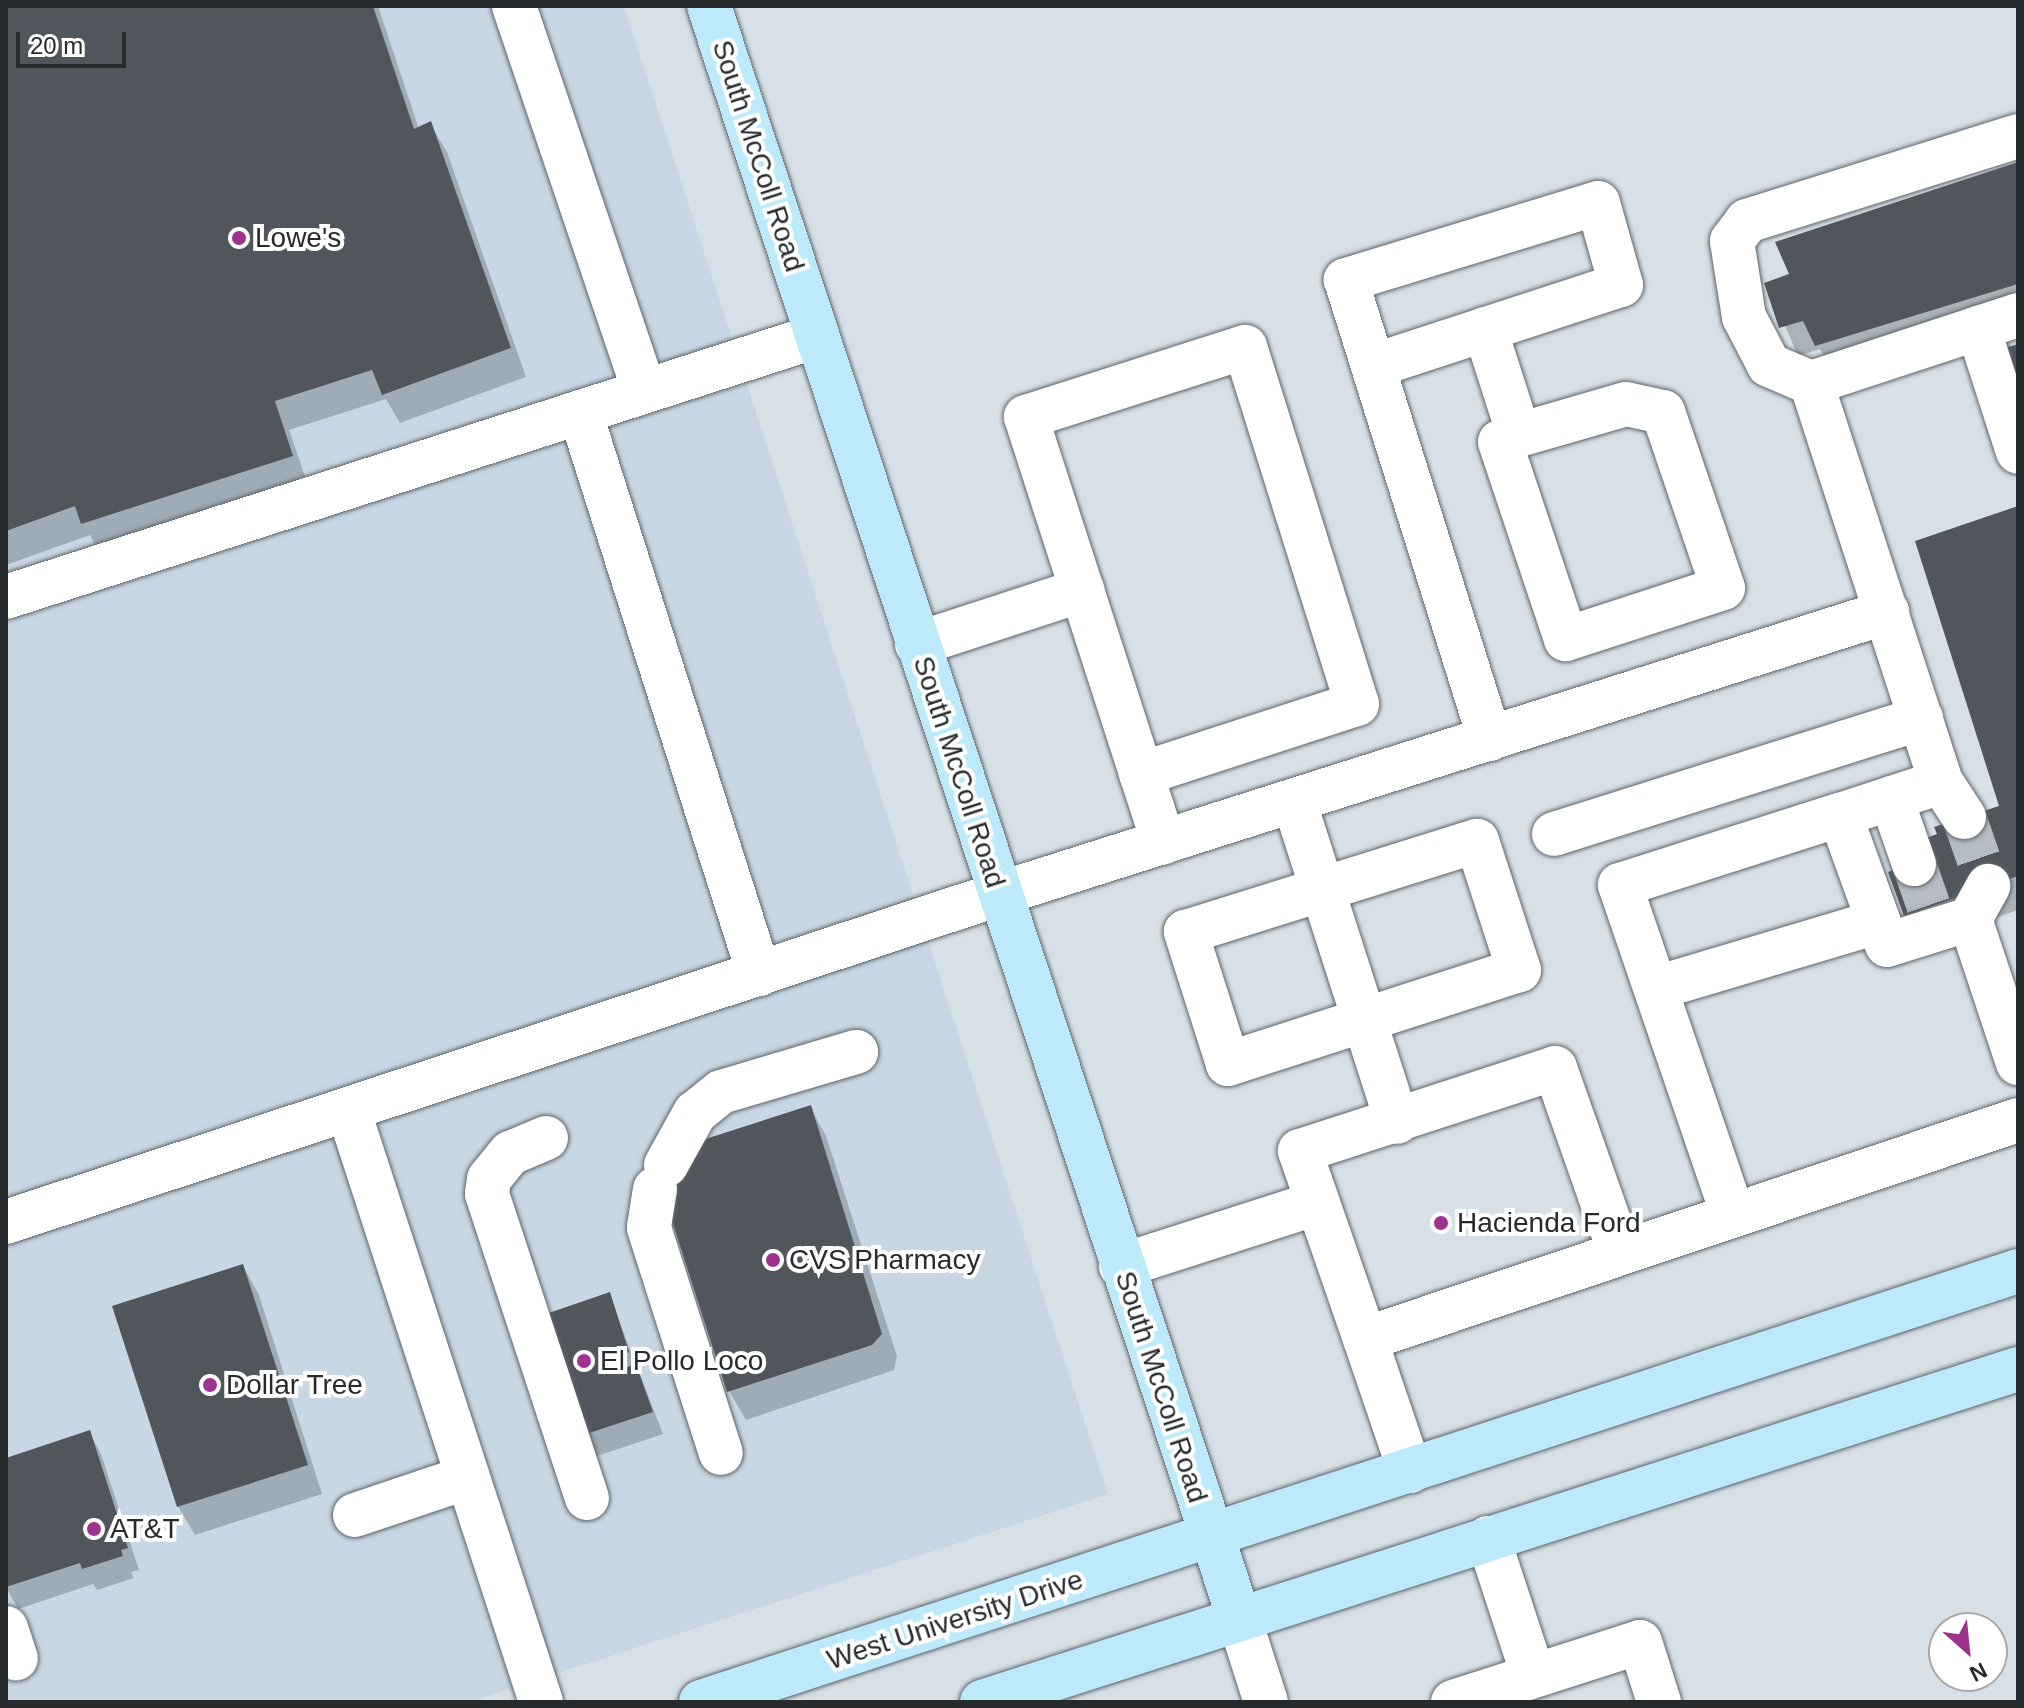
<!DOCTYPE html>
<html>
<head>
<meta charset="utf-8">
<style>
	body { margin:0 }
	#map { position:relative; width:2024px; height:1708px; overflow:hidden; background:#d8e0e7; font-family:Arial,sans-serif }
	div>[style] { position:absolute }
	.built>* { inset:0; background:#c8d7e3 }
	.shadow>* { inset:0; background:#0003 }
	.building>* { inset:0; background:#51565d }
	.minor-tunnel>* { height:44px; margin-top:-22px; transform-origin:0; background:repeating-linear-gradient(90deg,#b5bcc2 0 44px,transparent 0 66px) }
	.roads { filter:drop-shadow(0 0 2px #5d646a) drop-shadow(0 0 2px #5d646a) }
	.minor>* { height:44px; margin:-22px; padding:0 22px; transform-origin:22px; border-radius:22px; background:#fff }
	.major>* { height:44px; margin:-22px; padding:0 22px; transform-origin:22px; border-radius:22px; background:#bceafa }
	.dots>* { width:22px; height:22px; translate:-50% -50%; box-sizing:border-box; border:4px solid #fff; border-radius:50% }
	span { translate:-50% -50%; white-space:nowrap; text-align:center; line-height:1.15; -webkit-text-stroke:8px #fff; paint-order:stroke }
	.street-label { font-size:28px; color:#272a2c }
	.poi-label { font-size:28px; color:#272a2c }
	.left { translate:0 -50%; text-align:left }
	.frame { position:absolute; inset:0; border:8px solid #272a2c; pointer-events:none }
	.north { position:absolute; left:1928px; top:1612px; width:80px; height:80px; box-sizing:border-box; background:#fff; border:2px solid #a9aaab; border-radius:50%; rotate:153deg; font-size:22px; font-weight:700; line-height:32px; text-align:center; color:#272a2c }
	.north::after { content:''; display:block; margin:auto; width:28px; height:36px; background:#9f318f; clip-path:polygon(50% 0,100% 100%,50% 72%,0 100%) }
	.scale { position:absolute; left:16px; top:32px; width:110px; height:36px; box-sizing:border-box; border:4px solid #272a2c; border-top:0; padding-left:10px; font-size:24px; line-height:28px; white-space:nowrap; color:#272a2c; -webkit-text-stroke:6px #fff; paint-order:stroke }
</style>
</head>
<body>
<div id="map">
	<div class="built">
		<div style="clip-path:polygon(6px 6px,624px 6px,1108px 1494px,469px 1702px,6px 1702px)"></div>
	</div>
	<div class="shadow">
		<div style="clip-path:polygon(6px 6px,378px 6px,419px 129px,430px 124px,447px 152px,526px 377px,400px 423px,386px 399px,289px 430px,308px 485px,99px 552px,90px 535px,6px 565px)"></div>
		<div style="clip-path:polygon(2018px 164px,2018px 317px,1834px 374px,1820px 349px,1798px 356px,1767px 284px)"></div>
		<div style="clip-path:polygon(2018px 508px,2018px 910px,1922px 943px,1905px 915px,2001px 807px)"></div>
		<div style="clip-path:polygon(810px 1107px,826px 1136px,897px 1356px,894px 1370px,746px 1420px,729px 1391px)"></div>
		<div style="clip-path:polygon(243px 1266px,259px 1295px,322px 1494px,195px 1535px,178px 1506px)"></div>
		<div style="clip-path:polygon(609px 1295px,663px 1434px,597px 1456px,585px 1434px)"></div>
		<div style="clip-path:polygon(89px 1432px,101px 1454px,139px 1570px,131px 1572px,134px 1578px,97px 1590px,93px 1584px,18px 1609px,6px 1587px,6px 1460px)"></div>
	</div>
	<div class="building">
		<div style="clip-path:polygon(6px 6px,373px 6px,414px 129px,431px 121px,511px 348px,382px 395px,372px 370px,275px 401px,293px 456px,81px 524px,75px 506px,6px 531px)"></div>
		<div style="clip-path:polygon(2018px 162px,2018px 284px,1815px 346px,1803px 321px,1779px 328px,1764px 283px,1789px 274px,1775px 242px)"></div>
		<div style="clip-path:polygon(2018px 344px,2018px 386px,2005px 348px)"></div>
		<div style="clip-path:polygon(2018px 506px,2018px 876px,1904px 916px,1888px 872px,1920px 861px,1914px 843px,1937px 834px,1934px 827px,1999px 806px,1915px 541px)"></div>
		<div style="clip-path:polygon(811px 1105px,882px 1334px,872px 1345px,727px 1392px,663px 1193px,693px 1143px)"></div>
		<div style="clip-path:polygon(243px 1264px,308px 1465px,177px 1507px,112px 1306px)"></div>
		<div style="clip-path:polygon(610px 1292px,629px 1352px,615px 1357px,619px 1370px,636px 1364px,653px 1412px,583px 1435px,537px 1317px)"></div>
		<div style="clip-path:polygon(90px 1430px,128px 1548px,121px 1550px,123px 1556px,82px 1569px,80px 1563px,6px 1587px,6px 1458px)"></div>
	</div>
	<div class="minor-tunnel">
		<div style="left:1964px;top:817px;width:73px;rotate:70.8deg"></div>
		<div style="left:1914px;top:864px;width:46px;rotate:70.8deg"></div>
	</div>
	<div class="roads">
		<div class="minor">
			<div style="left:514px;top:6px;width:406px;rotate:71.3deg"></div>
			<div style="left:1978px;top:328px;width:130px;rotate:72.1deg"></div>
			<div style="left:1485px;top:329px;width:111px;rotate:72.2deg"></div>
			<div style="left:1519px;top:435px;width:20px;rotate:160deg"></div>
			<div style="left:1500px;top:442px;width:208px;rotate:71.5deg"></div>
			<div style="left:1566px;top:639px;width:165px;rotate:-18deg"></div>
			<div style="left:1723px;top:588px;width:186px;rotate:-108.8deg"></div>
			<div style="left:1663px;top:412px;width:38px;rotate:-168deg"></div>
			<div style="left:1626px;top:404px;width:111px;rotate:163.8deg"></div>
			<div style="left:1373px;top:366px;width:261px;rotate:-18.1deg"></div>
			<div style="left:1621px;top:285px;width:85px;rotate:-105.7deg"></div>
			<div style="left:1598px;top:203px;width:264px;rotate:163deg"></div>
			<div style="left:1346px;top:280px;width:481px;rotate:72.6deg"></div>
			<div style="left:1811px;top:383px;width:46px;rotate:-156.8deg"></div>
			<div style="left:1769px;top:365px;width:54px;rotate:-117.5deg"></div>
			<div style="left:1744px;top:317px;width:77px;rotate:-99deg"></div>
			<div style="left:1732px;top:241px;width:25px;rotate:-53deg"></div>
			<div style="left:1747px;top:221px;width:284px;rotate:-17.4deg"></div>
			<div style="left:580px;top:412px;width:590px;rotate:72.33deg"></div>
			<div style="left:6px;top:597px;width:852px;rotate:-17.84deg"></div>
			<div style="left:917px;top:644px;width:174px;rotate:-18.1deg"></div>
			<div style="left:1141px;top:774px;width:227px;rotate:-18deg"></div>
			<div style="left:1357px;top:704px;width:374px;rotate:-107.4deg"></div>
			<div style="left:1245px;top:347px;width:230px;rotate:162.3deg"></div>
			<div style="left:1026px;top:417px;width:447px;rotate:72.1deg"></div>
			<div style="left:1941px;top:782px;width:106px;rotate:161.9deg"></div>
			<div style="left:1840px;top:815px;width:138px;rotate:70.1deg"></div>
			<div style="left:1887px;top:945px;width:87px;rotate:-17.4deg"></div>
			<div style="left:1970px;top:919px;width:38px;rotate:-61deg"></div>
			<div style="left:1891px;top:798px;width:70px;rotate:70.8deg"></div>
			<div style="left:1294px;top:801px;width:337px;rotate:72.2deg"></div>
			<div style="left:1964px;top:817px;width:42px;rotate:-123.3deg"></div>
			<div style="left:1941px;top:782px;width:420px;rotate:-108deg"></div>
			<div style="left:1811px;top:383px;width:218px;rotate:-18.2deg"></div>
			<div style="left:1554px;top:834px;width:385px;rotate:-17.5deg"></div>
			<div style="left:1477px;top:841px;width:136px;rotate:72deg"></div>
			<div style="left:1519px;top:970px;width:306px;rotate:162.1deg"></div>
			<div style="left:1228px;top:1064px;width:139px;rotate:-107.7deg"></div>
			<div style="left:1186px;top:932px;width:305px;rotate:-17.4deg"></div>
			<div style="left:1970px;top:919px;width:152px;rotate:71.6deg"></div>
			<div style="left:1656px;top:988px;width:232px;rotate:-16.6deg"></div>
			<div style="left:349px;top:1112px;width:620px;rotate:71.97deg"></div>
			<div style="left:546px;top:1138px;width:39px;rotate:157deg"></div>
			<div style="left:510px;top:1153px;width:33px;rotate:129deg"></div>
			<div style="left:489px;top:1179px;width:15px;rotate:98deg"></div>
			<div style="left:487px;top:1194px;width:320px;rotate:71.8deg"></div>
			<div style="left:666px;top:1165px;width:60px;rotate:-60.9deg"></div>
			<div style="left:695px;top:1113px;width:33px;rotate:-39deg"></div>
			<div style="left:721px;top:1092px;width:141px;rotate:-16.5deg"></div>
			<div style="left:655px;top:1189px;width:39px;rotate:99deg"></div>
			<div style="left:649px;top:1228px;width:236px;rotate:72.3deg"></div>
			<div style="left:1733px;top:1215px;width:349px;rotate:-108.9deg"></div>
			<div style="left:1620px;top:885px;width:231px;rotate:-17.7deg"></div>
			<div style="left:6px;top:1222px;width:1046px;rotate:-18.28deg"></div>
			<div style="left:999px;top:894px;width:932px;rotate:-17.62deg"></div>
			<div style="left:1121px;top:1266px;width:206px;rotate:-17.8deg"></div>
			<div style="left:1365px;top:1339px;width:199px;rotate:-109.1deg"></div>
			<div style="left:1300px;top:1151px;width:268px;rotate:-18deg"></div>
			<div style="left:1555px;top:1068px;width:196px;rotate:70.6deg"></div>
			<div style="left:1410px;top:1471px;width:139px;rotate:-108.8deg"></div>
			<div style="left:1365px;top:1339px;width:689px;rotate:-18.54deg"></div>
			<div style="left:355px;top:1515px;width:119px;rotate:-18.6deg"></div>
			<div style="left:1488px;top:1538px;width:144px;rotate:71.8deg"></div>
			<div style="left:1239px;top:1618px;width:88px;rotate:72.2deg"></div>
			<div style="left:6px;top:1628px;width:32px;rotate:72deg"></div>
			<div style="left:1453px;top:1702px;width:196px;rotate:-17.8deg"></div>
			<div style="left:1640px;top:1642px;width:63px;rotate:72.4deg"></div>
		</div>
		<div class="major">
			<div style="left:709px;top:6px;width:1697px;rotate:71.8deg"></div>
			<div style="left:701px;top:1702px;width:1386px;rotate:-18.12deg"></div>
			<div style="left:982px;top:1702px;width:1088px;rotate:-17.82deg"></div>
		</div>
	</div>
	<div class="dots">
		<div style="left:239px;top:238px;background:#9f318f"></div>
		<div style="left:1441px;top:1223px;background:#9f318f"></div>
		<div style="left:773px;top:1260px;background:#9f318f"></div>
		<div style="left:584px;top:1361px;background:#9f318f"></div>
		<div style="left:210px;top:1385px;background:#9f318f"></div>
		<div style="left:94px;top:1529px;background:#9f318f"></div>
	</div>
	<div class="street-label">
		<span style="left:758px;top:156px;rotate:72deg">South McColl Road</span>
		<span style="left:959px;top:772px;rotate:72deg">South McColl Road</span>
		<span style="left:1161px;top:1387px;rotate:72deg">South McColl Road</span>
		<span style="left:955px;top:1620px;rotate:-18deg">West University Drive</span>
	</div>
	<div class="poi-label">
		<span class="left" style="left:255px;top:238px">Lowe's</span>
		<span class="left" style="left:1457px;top:1223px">Hacienda Ford</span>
		<span class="left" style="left:789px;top:1260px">CVS Pharmacy</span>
		<span class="left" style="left:600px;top:1361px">El Pollo Loco</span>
		<span class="left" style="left:226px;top:1385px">Dollar Tree</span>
		<span class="left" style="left:110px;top:1529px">AT&amp;T</span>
	</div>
	<div class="frame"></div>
	<div class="north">N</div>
	<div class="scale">20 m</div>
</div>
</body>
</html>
